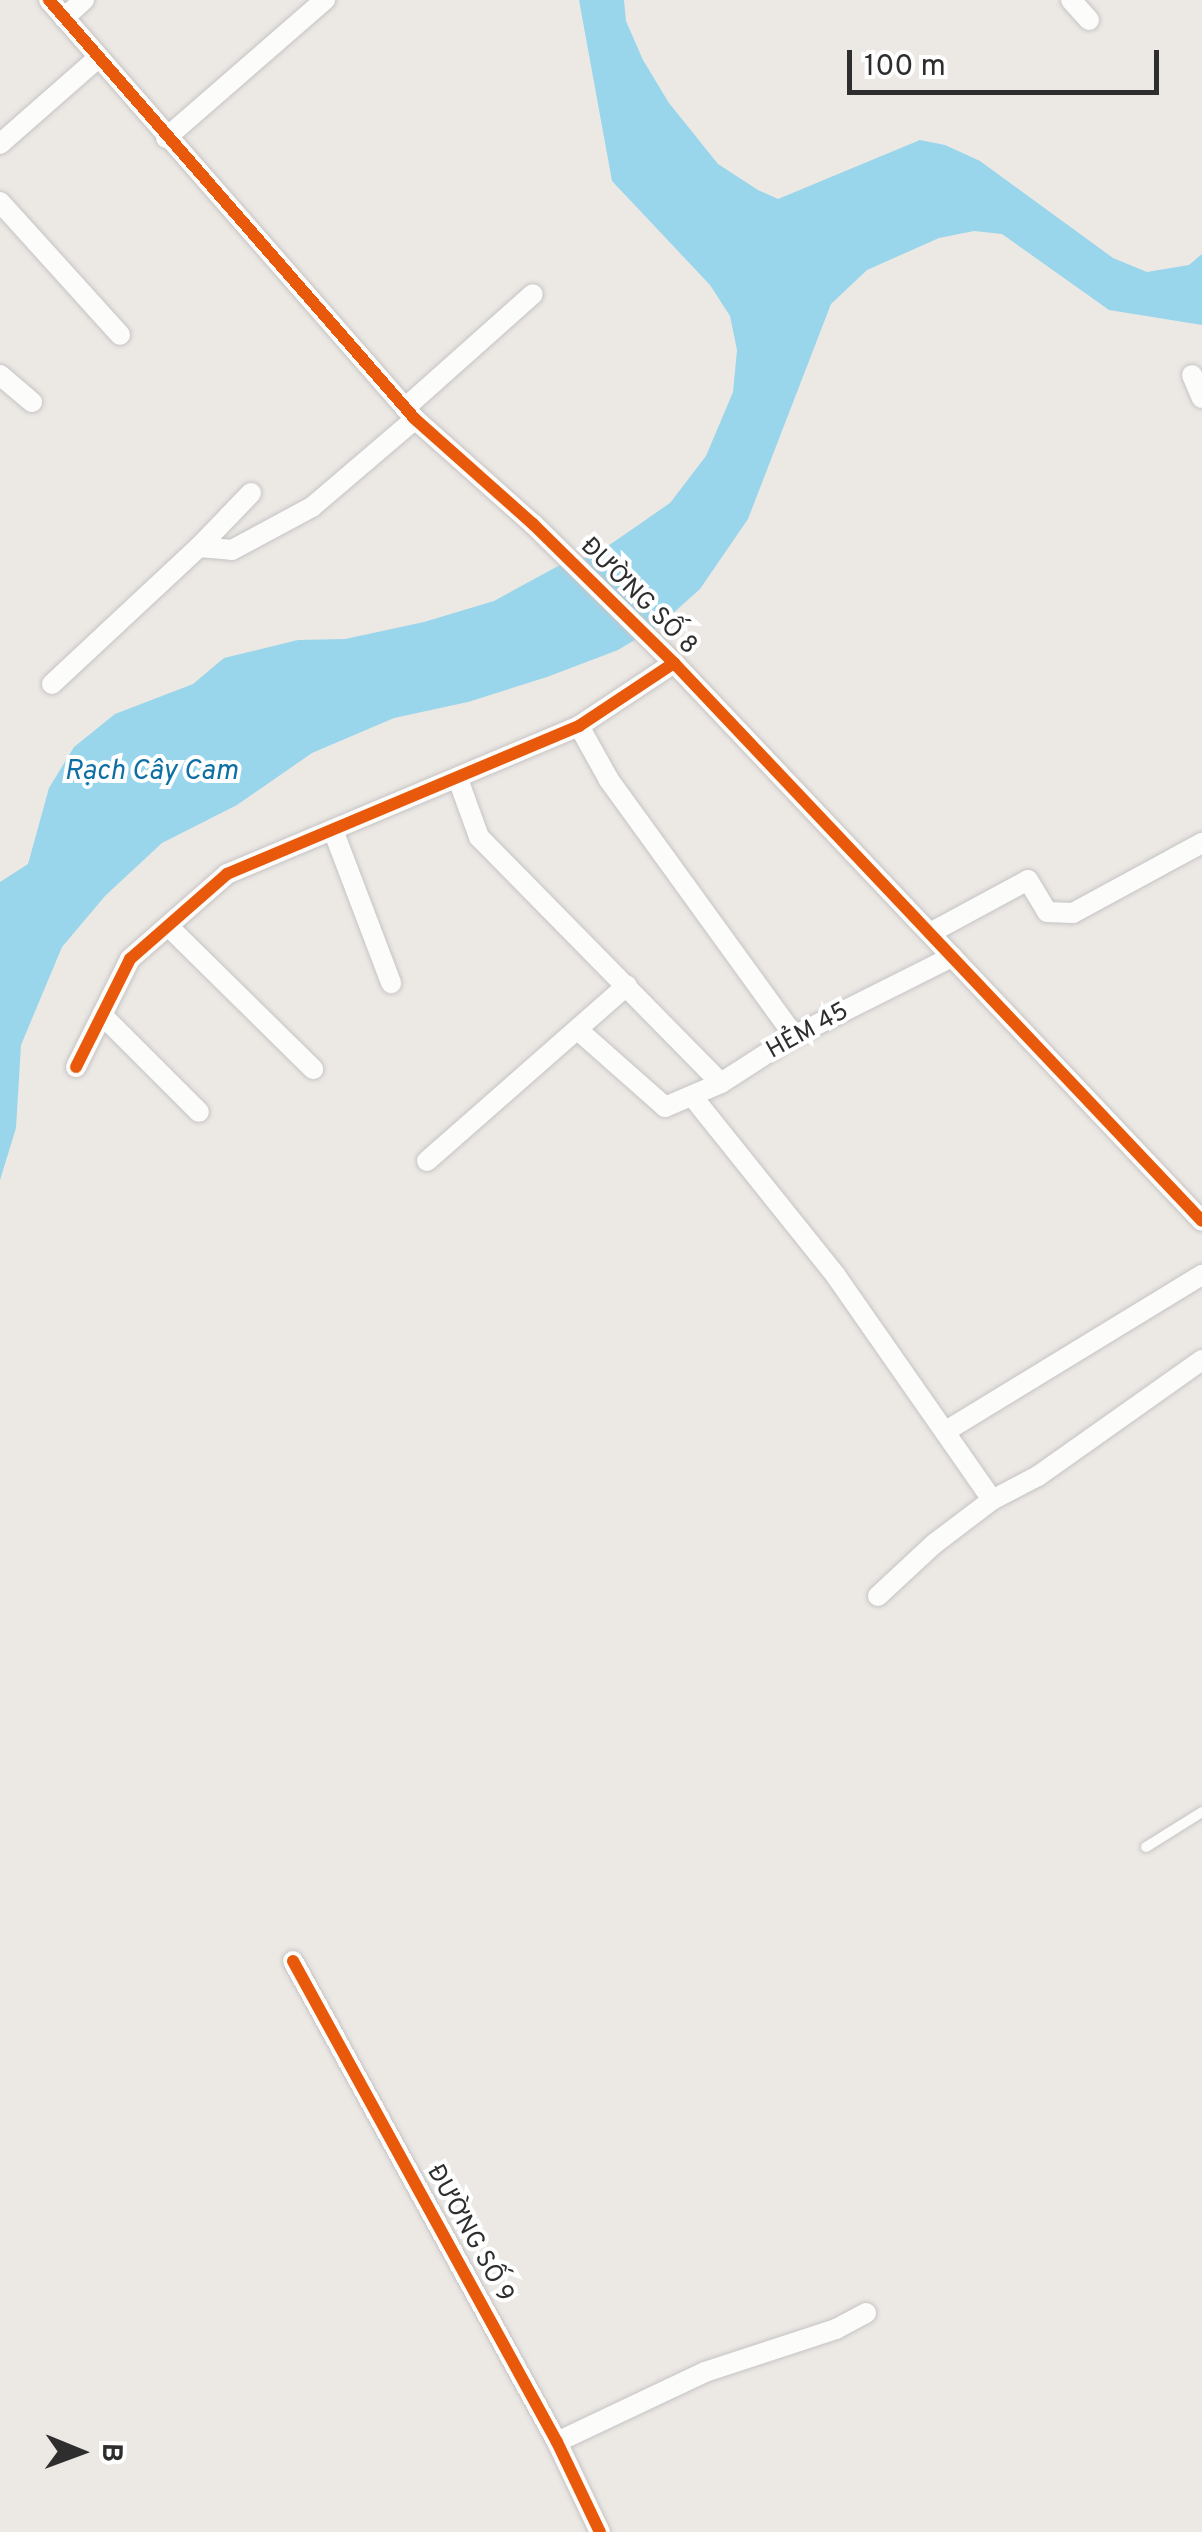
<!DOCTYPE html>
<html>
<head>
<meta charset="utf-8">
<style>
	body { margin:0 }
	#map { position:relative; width:1202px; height:2532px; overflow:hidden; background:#ece8e4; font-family:Overpass,sans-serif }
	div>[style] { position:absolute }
	.water>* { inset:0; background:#99d6ec }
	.roads { filter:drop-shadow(0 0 2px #c5c4c5) drop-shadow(0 0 2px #c5c4c5) }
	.service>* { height:10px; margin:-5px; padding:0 5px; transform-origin:5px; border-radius:5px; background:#fcfcfb }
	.minor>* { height:20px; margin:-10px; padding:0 10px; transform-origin:10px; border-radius:10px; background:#fcfcfb }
	.cycleway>* { height:12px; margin:-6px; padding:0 6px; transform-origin:6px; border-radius:6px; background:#e8590c }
	span { translate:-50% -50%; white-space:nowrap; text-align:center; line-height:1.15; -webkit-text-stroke:8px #fff; paint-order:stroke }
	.street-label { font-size:25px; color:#2e2e2e }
	.water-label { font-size:28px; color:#0d6fa3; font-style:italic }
	.north { position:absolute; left:30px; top:2402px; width:100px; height:100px; -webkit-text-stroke:8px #fff; paint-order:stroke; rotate:91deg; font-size:28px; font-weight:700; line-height:40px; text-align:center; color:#2e2e2e }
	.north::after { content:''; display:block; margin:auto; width:35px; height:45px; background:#2e2e2e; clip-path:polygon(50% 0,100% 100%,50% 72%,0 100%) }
	.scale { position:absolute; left:847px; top:50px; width:312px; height:45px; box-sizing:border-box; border:5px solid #2e2e2e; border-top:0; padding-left:12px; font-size:30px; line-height:35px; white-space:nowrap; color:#2e2e2e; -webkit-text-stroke:8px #fff; paint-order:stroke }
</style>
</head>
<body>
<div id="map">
	<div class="water">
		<div style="clip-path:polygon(579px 0,624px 0,626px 21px,643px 60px,669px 103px,718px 164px,758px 190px,778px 199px,920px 140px,945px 145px,980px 161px,1113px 258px,1147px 272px,1189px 265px,1202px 254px,1202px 325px,1109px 310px,1002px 234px,974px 231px,939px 238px,867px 270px,831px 304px,748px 519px,700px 589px,660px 625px,618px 650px,547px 677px,468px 702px,394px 718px,312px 753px,237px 805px,162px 843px,105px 896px,62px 947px,21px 1045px,16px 1128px,0 1180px,0 882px,28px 864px,49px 788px,74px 747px,115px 714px,193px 684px,224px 658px,298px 640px,345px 639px,424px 622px,494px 601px,560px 565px,595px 555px,670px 503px,706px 456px,733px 392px,737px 350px,730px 316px,710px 285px,612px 181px)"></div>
	</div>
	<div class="roads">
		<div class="service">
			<div style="left:1146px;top:1847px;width:66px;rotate:-32deg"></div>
		</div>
		<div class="minor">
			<div style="left:49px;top:0;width:556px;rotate:48.86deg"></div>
			<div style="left:415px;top:419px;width:158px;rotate:41.7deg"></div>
			<div style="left:533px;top:524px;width:198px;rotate:44.6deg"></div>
			<div style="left:674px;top:663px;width:768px;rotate:46.58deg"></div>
			<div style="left:1071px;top:0;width:27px;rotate:48deg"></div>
			<div style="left:64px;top:18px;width:27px;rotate:-42deg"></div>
			<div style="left:166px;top:138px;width:211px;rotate:-41deg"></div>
			<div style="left:0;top:144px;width:130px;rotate:-41.3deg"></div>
			<div style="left:0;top:202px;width:179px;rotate:47.9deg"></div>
			<div style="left:0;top:375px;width:42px;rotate:40.2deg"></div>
			<div style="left:1192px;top:375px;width:25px;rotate:67deg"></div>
			<div style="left:405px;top:408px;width:171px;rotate:-41.7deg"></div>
			<div style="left:199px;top:547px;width:75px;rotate:-46.1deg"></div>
			<div style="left:52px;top:684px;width:201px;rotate:-43deg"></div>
			<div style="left:199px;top:547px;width:33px;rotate:5deg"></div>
			<div style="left:232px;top:550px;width:91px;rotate:-28.3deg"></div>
			<div style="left:312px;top:507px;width:135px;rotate:-40.5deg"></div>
			<div style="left:579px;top:726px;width:62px;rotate:60.9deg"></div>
			<div style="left:609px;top:780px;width:316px;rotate:54.1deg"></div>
			<div style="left:458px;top:779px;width:62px;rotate:70.1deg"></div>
			<div style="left:479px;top:837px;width:345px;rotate:45.5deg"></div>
			<div style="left:333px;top:830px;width:164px;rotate:69.2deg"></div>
			<div style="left:168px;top:926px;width:204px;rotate:44.6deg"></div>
			<div style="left:930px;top:933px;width:111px;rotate:-28.4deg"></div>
			<div style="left:1028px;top:880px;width:37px;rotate:59deg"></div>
			<div style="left:1047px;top:912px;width:26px;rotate:2deg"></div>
			<div style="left:1073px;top:913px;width:147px;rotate:-28.5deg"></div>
			<div style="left:102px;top:1015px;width:137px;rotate:45deg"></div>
			<div style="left:578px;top:1030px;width:116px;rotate:41.5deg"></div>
			<div style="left:665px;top:1107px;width:61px;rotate:-23.2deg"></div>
			<div style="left:721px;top:1083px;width:87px;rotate:-32.8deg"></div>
			<div style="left:794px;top:1036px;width:177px;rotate:-26.6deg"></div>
			<div style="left:76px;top:1067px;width:121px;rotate:-63.4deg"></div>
			<div style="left:130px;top:959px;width:129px;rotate:-41.2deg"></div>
			<div style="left:227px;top:874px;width:382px;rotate:-22.8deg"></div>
			<div style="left:579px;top:726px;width:114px;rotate:-33.6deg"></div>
			<div style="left:692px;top:1096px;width:231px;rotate:51.3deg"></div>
			<div style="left:836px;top:1276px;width:273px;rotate:55.1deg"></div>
			<div style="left:427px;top:1161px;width:266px;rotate:-41.3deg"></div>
			<div style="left:946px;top:1431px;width:300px;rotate:-31.4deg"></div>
			<div style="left:878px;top:1596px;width:76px;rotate:-42.9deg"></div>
			<div style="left:934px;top:1544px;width:73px;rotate:-37.2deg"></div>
			<div style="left:992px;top:1500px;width:52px;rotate:-27.6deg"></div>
			<div style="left:1038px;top:1476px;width:201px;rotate:-35.3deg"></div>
			<div style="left:293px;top:1961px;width:549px;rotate:61.24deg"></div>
			<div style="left:557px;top:2442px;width:100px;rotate:64.5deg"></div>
			<div style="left:557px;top:2442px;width:164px;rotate:-25.3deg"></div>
			<div style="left:705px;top:2372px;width:138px;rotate:-18.2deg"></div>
			<div style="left:836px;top:2329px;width:34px;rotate:-28deg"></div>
		</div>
	</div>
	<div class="cycleway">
		<div style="left:49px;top:0;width:556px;rotate:48.86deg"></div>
		<div style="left:415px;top:419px;width:158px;rotate:41.7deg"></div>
		<div style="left:533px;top:524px;width:198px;rotate:44.6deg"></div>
		<div style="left:674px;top:663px;width:768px;rotate:46.58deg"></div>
		<div style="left:76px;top:1067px;width:121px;rotate:-63.4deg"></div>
		<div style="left:130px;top:959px;width:129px;rotate:-41.2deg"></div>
		<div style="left:227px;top:874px;width:382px;rotate:-22.8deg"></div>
		<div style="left:579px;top:726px;width:114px;rotate:-33.6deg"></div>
		<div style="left:293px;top:1961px;width:549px;rotate:61.24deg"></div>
		<div style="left:557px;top:2442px;width:100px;rotate:64.5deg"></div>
	</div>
	<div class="street-label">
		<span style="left:638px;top:597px;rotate:45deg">ĐƯỜNG SỐ 8</span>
		<span style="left:808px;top:1032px;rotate:-29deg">HẺM 45</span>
		<span style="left:469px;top:2234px;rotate:61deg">ĐƯỜNG SỐ 9</span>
	</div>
	<div class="water-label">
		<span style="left:151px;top:772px">Rạch Cây Cam</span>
	</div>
	<div class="north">B</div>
	<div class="scale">100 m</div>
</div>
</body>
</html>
